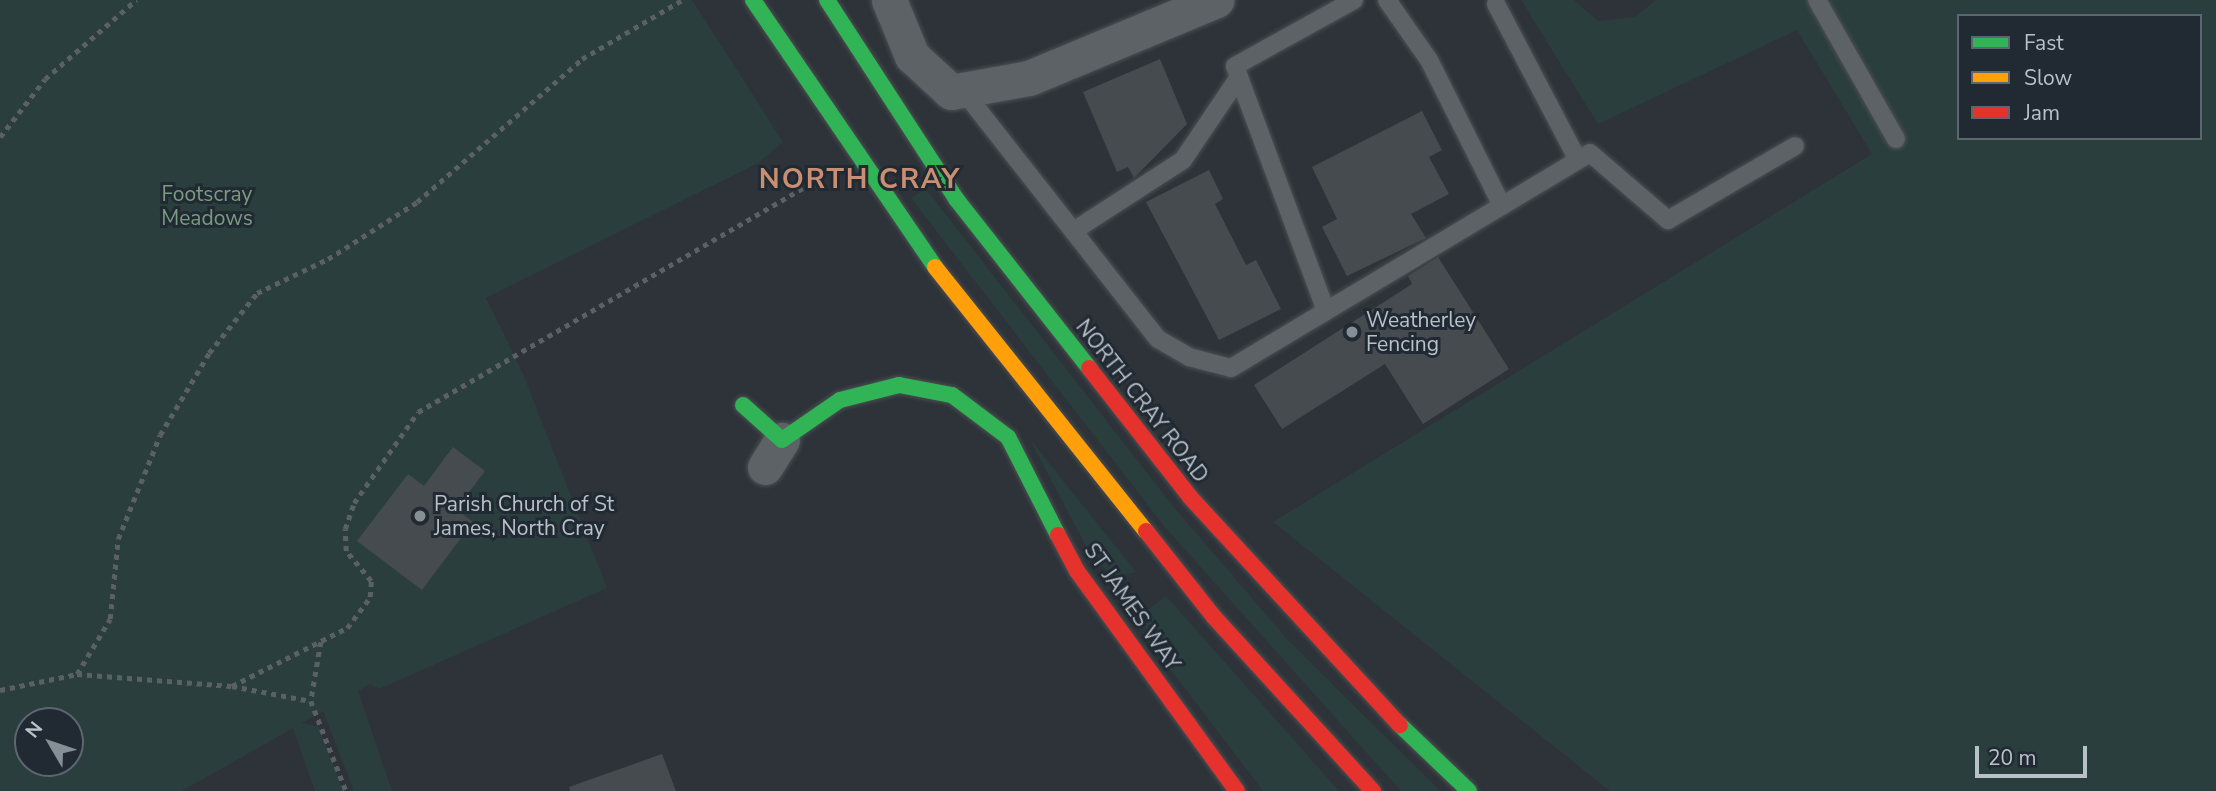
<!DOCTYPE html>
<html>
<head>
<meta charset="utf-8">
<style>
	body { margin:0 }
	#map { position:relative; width:2216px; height:791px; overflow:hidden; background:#2d3338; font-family:"Nunito Sans",sans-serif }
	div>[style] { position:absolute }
	.green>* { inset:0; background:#2b3e3e }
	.building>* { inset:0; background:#464b50 }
	.path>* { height:4.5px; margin-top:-2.25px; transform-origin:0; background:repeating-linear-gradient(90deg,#5b6064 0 5px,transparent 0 10px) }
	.roads { filter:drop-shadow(0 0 2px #4b4f53) drop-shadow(0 0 2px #4b4f53) }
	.lane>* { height:18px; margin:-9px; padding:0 9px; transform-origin:9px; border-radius:9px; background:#5d6266 }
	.street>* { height:35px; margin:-17.5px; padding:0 17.5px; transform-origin:17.5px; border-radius:17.5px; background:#5d6266 }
	.fast>* { height:16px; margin:-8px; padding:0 8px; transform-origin:8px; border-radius:8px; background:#30b455 }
	.slow>* { height:16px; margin:-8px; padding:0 8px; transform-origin:8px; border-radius:8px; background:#ff9f0a }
	.jam>* { height:16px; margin:-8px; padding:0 8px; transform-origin:8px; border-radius:8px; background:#e5322d }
	.dots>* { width:19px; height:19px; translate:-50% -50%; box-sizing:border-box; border:4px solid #212a33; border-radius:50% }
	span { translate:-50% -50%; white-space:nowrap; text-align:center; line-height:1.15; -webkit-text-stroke:6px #212a33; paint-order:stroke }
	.park-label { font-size:21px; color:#799b7e }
	.poi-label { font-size:21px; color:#b8c0c8 }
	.left { translate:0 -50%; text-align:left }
	.street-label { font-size:21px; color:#b8c0c8 }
	.district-label { font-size:28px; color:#ca8f72; font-weight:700; letter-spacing:2px }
	.legend { position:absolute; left:1957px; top:14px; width:245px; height:126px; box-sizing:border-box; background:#212a33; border:2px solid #5d666f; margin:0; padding:9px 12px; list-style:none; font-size:21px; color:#b8c0c8 }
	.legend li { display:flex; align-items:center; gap:14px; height:35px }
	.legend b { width:35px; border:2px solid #5d666f }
	.north { position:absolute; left:14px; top:707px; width:70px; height:70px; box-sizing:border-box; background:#212a33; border:2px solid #5d666f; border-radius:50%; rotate:309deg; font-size:19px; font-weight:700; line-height:28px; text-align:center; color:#b8c0c8 }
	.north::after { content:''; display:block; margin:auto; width:24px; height:32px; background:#878f96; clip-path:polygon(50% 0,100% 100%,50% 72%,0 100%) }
	.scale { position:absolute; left:1975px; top:746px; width:112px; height:32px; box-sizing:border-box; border:4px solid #b8c0c8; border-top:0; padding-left:9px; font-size:21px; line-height:24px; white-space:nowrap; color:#b8c0c8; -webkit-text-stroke:5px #212a33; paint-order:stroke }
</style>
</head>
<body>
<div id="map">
	<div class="green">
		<div style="clip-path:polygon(evenodd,0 0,692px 0,783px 142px,758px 163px,486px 298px,523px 374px,607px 588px,379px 689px,370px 684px,358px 691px,392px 791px,354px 791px,323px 711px,302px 723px,319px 727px,343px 791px,315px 791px,293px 728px,182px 791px,0 791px,0 0,28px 721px,70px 721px,70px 763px,28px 763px,28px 721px)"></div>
		<div style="clip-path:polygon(evenodd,1521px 0,1574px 0,1598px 21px,1635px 17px,1656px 0,2216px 0,2216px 791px,1610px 791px,1273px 522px,1872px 154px,1797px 30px,1598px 124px,1521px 0,1959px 16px,2200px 16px,2200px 138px,1959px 138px,1959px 16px)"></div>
		<div style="clip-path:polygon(926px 189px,1172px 505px,1287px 639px,1440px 791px,1401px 791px,1164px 526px,911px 198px)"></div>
		<div style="clip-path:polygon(1029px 438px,1136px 572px,1118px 577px,1094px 561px)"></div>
		<div style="clip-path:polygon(1166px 596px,1339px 791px,1263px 791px,1145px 636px,1147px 610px)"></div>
	</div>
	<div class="building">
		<div style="clip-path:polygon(1160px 59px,1187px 124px,1134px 178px,1128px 167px,1117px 172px,1083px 92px)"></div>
		<div style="clip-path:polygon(1422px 111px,1442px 150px,1429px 157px,1449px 194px,1411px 214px,1426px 238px,1347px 276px,1322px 227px,1337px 219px,1312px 167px)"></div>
		<div style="clip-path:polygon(1209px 170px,1223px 199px,1215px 204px,1246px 265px,1256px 260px,1281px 309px,1219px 340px,1146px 202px)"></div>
		<div style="clip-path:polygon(1438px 257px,1509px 369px,1423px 424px,1385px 364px,1282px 429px,1254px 385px,1412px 284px,1408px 276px)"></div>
		<div style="clip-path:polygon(453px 447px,485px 471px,456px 509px,473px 522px,422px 590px,357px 541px,408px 474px,424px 486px)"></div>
		<div style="clip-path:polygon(662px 754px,676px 791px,570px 791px,569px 787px)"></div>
	</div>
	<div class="path">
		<div style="left:0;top:137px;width:73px;rotate:-52.2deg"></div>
		<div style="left:45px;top:79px;width:121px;rotate:-41deg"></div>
		<div style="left:321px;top:642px;width:60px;rotate:99.6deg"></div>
		<div style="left:311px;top:701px;width:97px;rotate:68.7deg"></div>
		<div style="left:77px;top:674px;width:155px;rotate:4.4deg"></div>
		<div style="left:232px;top:686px;width:80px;rotate:10.8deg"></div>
		<div style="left:232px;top:686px;width:129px;rotate:-26.8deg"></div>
		<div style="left:347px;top:628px;width:39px;rotate:-53deg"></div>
		<div style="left:370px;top:597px;width:16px;rotate:-86deg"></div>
		<div style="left:371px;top:581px;width:39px;rotate:-130deg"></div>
		<div style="left:346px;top:551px;width:22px;rotate:-93deg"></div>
		<div style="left:345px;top:529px;width:28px;rotate:-71deg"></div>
		<div style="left:354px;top:503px;width:111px;rotate:-54.9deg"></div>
		<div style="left:418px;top:412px;width:464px;rotate:-30.2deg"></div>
		<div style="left:0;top:690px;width:79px;rotate:-11.7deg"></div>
		<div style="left:77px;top:674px;width:64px;rotate:-59deg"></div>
		<div style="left:110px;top:619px;width:80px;rotate:-84.3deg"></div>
		<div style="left:118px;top:539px;width:112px;rotate:-68deg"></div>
		<div style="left:160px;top:435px;width:96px;rotate:-59.1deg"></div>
		<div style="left:209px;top:353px;width:77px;rotate:-51.3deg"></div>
		<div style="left:257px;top:293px;width:79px;rotate:-25.6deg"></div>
		<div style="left:328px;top:259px;width:106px;rotate:-32.6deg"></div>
		<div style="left:417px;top:202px;width:218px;rotate:-40.9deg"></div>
		<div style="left:582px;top:59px;width:116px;rotate:-30.5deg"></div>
	</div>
	<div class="roads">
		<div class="lane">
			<div style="left:1387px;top:0;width:73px;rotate:55deg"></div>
			<div style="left:1429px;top:60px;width:163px;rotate:63.4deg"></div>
			<div style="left:1817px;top:0;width:160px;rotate:60.4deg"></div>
			<div style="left:1496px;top:4px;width:176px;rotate:62.3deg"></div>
			<div style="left:961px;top:88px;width:319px;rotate:51.9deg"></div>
			<div style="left:1158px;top:339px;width:36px;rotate:30deg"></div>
			<div style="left:1189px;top:357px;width:43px;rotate:14.7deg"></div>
			<div style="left:1231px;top:368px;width:418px;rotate:-30.9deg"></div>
			<div style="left:1590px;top:153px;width:103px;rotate:40.7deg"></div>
			<div style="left:1668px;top:220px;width:147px;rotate:-30.2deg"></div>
			<div style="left:1075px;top:230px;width:129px;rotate:-32.9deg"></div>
			<div style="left:1183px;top:160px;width:100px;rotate:-56deg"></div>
			<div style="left:1326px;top:311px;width:261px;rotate:-110.4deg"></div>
			<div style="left:1235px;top:66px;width:136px;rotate:-29deg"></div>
		</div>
		<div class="street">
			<div style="left:889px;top:0;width:61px;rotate:67.7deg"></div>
			<div style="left:912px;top:56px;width:53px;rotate:42.7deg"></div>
			<div style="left:951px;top:92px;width:79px;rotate:-10.2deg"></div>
			<div style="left:1029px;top:78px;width:203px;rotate:-22.6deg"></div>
			<div style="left:765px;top:467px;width:32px;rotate:-58deg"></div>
		</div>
		<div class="fast">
			<div style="left:753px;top:0;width:323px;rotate:55.7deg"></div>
			<div style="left:827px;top:0;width:239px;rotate:57deg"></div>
			<div style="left:957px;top:200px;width:214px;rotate:51.8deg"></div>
			<div style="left:743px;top:405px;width:52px;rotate:41.9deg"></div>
			<div style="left:782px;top:440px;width:70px;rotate:-34.6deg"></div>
			<div style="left:840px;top:400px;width:61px;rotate:-14.3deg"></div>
			<div style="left:899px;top:385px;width:54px;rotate:10.7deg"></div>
			<div style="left:952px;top:395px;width:70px;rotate:36.9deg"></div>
			<div style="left:1008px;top:437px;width:110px;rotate:63deg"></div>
			<div style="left:1400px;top:725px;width:95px;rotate:43.7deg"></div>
		</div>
		<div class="slow">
			<div style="left:935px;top:267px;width:338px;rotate:51.4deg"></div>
		</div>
		<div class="jam">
			<div style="left:1089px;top:368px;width:164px;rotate:51.9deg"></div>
			<div style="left:1190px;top:497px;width:310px;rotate:47.4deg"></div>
			<div style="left:1146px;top:531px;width:110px;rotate:51.7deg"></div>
			<div style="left:1214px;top:617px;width:236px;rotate:47.6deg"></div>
			<div style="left:1058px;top:535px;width:41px;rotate:62.2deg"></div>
			<div style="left:1077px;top:571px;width:272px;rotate:54deg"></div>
		</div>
	</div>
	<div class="dots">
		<div style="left:1352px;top:332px;background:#878f96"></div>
		<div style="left:420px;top:516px;background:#878f96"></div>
	</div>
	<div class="park-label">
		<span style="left:207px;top:206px">Footscray<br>Meadows</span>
	</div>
	<div class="poi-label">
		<span class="left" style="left:1366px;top:332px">Weatherley<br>Fencing</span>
		<span class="left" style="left:434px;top:516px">Parish Church of St<br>James, North Cray</span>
	</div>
	<div class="street-label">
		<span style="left:1142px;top:401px;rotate:52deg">NORTH CRAY ROAD</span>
		<span style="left:1132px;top:607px;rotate:55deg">ST JAMES WAY</span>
	</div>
	<div class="district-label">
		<span style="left:860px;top:179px">NORTH CRAY</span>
	</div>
	<ul class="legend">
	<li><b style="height:9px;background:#30b455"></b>Fast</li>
	<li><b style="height:9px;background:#ff9f0a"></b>Slow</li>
	<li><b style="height:9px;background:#e5322d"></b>Jam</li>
	</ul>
	<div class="north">N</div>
	<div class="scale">20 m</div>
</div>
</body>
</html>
